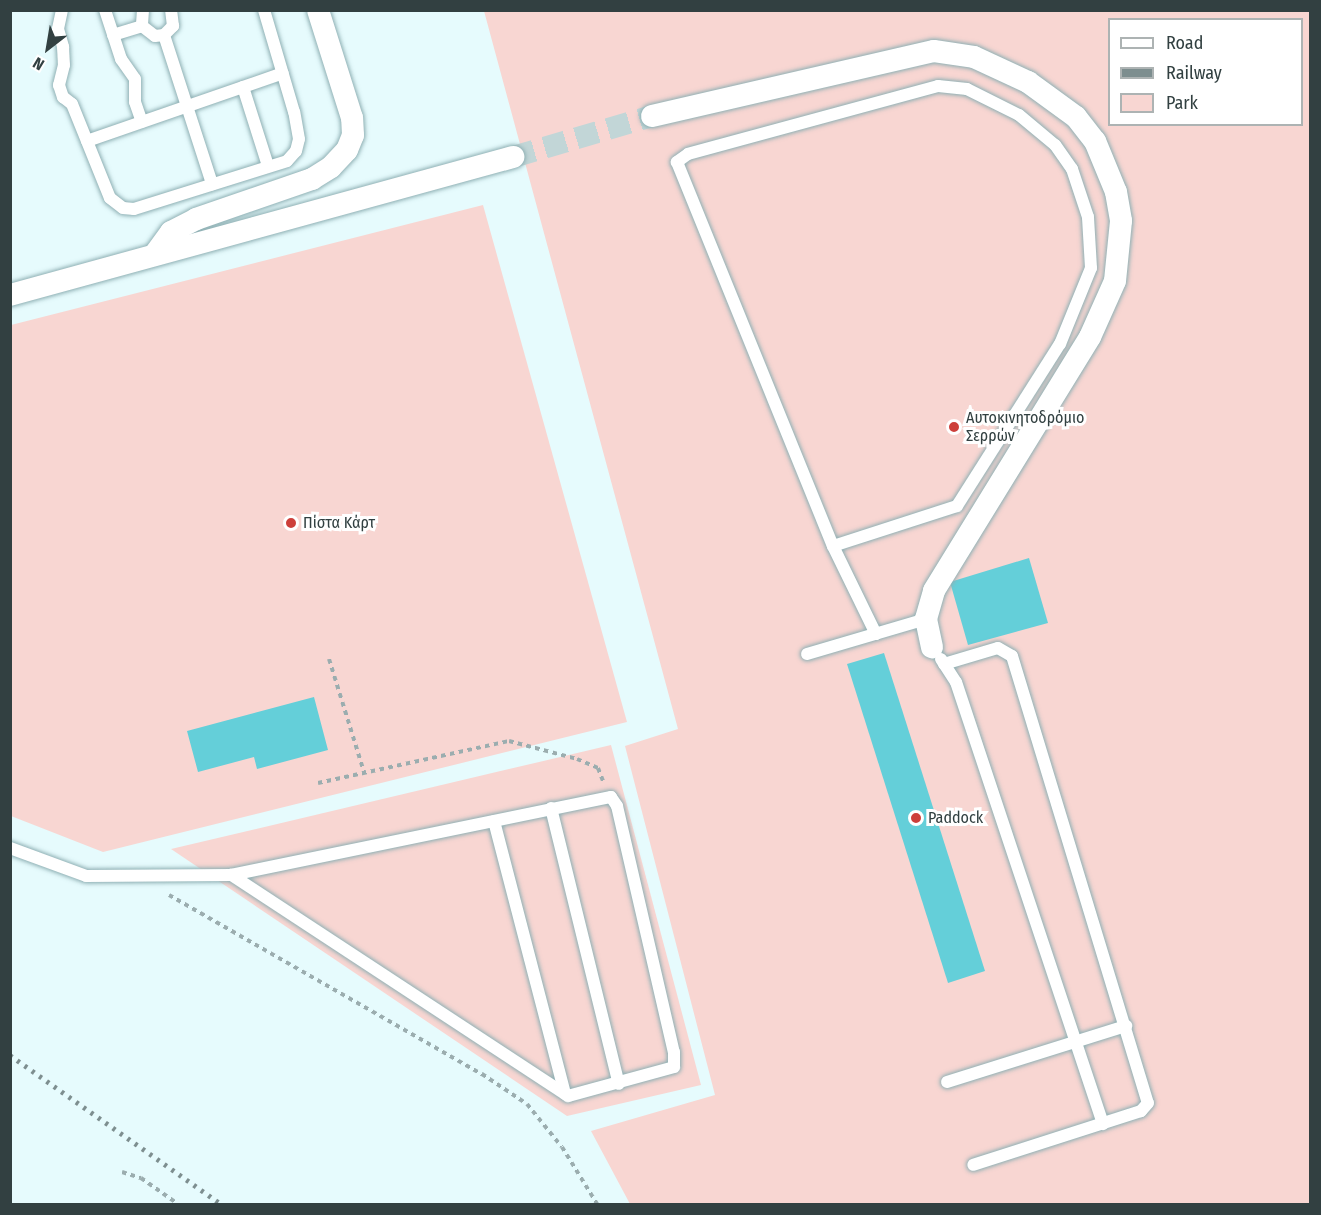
<!DOCTYPE html>
<html>
<head>
<meta charset="utf-8">
<style>
	body { margin:0 }
	#map { position:relative; width:1321px; height:1215px; overflow:hidden; background:#e6fbfd; font-family:"Fira Sans Condensed",sans-serif }
	div>[style] { position:absolute }
	.green>* { inset:0; background:#f8d6d2 }
	.building>* { inset:0; background:#64cfd9 }
	.minor-tunnel>* { height:22px; margin-top:-11px; transform-origin:0; background:repeating-linear-gradient(90deg,#c2d6d7 0 22px,transparent 0 33px) }
	.path>* { height:4px; margin-top:-2px; transform-origin:0; background:repeating-linear-gradient(90deg,#9badaf 0 4.5px,transparent 0 9px) }
	.roads { filter:drop-shadow(0 0 2px #8fb0b4) drop-shadow(0 0 2px #8fb0b4) }
	.service>* { height:12px; margin:-6px; padding:0 6px; transform-origin:6px; border-radius:6px; background:#fff }
	.minor>* { height:22px; margin:-11px; padding:0 11px; transform-origin:11px; border-radius:11px; background:#fff }
	.rail>* { height:4.5px; margin-top:-2.25px; transform-origin:0; background:repeating-linear-gradient(90deg,#7d8e8f 0 3px,transparent 0 9px) }
	.dots>* { width:16px; height:16px; translate:-50% -50%; box-sizing:border-box; border:3px solid #fff; border-radius:50% }
	span { translate:-50% -50%; white-space:nowrap; text-align:center; line-height:1.15; -webkit-text-stroke:6px #fff; paint-order:stroke }
	.poi-label { font-size:16px; color:#324041 }
	.left { translate:0 -50%; text-align:left }
	.frame { position:absolute; inset:0; border:12px solid #324041; pointer-events:none }
	.legend { position:absolute; left:1108px; top:18px; width:195px; height:108px; box-sizing:border-box; background:#fff; border:2px solid #adb3b3; margin:0; padding:8px 10px; list-style:none; font-size:18px; color:#324041 }
	.legend li { display:flex; align-items:center; gap:12px; height:30px }
	.legend b { width:30px; border:2px solid #adb3b3 }
	.north { position:absolute; left:18px; top:18px; width:60px; height:60px; -webkit-text-stroke:4px #fff; paint-order:stroke; rotate:211deg; font-size:16px; font-weight:700; line-height:24px; text-align:center; color:#324041 }
	.north::after { content:''; display:block; margin:auto; width:21px; height:27px; background:#324041; clip-path:polygon(50% 0,100% 100%,50% 72%,0 100%) }
</style>
</head>
<body>
<div id="map">
	<div class="green">
		<div style="clip-path:polygon(evenodd,484px 11px,1310px 11px,1310px 1204px,630px 1204px,591px 1131px,715px 1095px,625px 746px,678px 729px,484px 11px,1110px 20px,1302px 20px,1302px 124px,1110px 124px,1110px 20px)"></div>
		<div style="clip-path:polygon(483px 205px,627px 722px,103px 852px,11px 816px,11px 325px)"></div>
		<div style="clip-path:polygon(611px 745px,701px 1085px,567px 1116px,171px 849px)"></div>
	</div>
	<div class="building">
		<div style="clip-path:polygon(1029px 558px,1048px 623px,968px 645px,950px 582px)"></div>
		<div style="clip-path:polygon(884px 653px,985px 971px,948px 983px,847px 664px)"></div>
		<div style="clip-path:polygon(314px 697px,328px 750px,257px 769px,254px 757px,198px 772px,187px 731px)"></div>
	</div>
	<div class="minor-tunnel">
		<div style="left:513px;top:157px;width:145px;rotate:-16.4deg"></div>
	</div>
	<div class="path">
		<div style="left:329px;top:659px;width:118px;rotate:72.8deg"></div>
		<div style="left:318px;top:783px;width:196px;rotate:-12.4deg"></div>
		<div style="left:509px;top:741px;width:70px;rotate:14.8deg"></div>
		<div style="left:577px;top:759px;width:23px;rotate:23deg"></div>
		<div style="left:598px;top:768px;width:14px;rotate:69deg"></div>
		<div style="left:169px;top:895px;width:361px;rotate:29.8deg"></div>
		<div style="left:482px;top:1074px;width:54px;rotate:33.7deg"></div>
		<div style="left:527px;top:1104px;width:55px;rotate:50.9deg"></div>
		<div style="left:562px;top:1147px;width:67px;rotate:58.4deg"></div>
		<div style="left:122px;top:1172px;width:20px;rotate:18deg"></div>
		<div style="left:141px;top:1178px;width:45px;rotate:35.1deg"></div>
	</div>
	<div class="roads">
		<div class="service">
			<div style="left:62px;top:10px;width:19px;rotate:102deg"></div>
			<div style="left:58px;top:29px;width:19px;rotate:74deg"></div>
			<div style="left:63px;top:47px;width:18px;rotate:87deg"></div>
			<div style="left:64px;top:65px;width:21px;rotate:104deg"></div>
			<div style="left:59px;top:85px;width:13px;rotate:72deg"></div>
			<div style="left:63px;top:97px;width:11px;rotate:38deg"></div>
			<div style="left:72px;top:104px;width:101px;rotate:68deg"></div>
			<div style="left:110px;top:198px;width:16px;rotate:38deg"></div>
			<div style="left:123px;top:208px;width:11px;rotate:5deg"></div>
			<div style="left:134px;top:209px;width:160px;rotate:-17.4deg"></div>
			<div style="left:287px;top:161px;width:13px;rotate:-48deg"></div>
			<div style="left:296px;top:151px;width:12px;rotate:-76deg"></div>
			<div style="left:299px;top:139px;width:27px;rotate:-100deg"></div>
			<div style="left:294px;top:112px;width:106px;rotate:-106.4deg"></div>
			<div style="left:105px;top:10px;width:52px;rotate:71.9deg"></div>
			<div style="left:121px;top:59px;width:24px;rotate:55deg"></div>
			<div style="left:135px;top:79px;width:23px;rotate:90deg"></div>
			<div style="left:135px;top:102px;width:21px;rotate:71deg"></div>
			<div style="left:143px;top:10px;width:16px;rotate:94deg"></div>
			<div style="left:142px;top:26px;width:16px;rotate:38deg"></div>
			<div style="left:155px;top:36px;width:9px;rotate:-6deg"></div>
			<div style="left:164px;top:35px;width:13px;rotate:-45deg"></div>
			<div style="left:173px;top:26px;width:16px;rotate:-97deg"></div>
			<div style="left:113px;top:35px;width:30px;rotate:-17deg"></div>
			<div style="left:164px;top:35px;width:157px;rotate:72.1deg"></div>
			<div style="left:243px;top:87px;width:83px;rotate:72.4deg"></div>
			<div style="left:87px;top:141px;width:207px;rotate:-19.1deg"></div>
			<div style="left:833px;top:546px;width:130px;rotate:-17.9deg"></div>
			<div style="left:957px;top:506px;width:192px;rotate:-57.6deg"></div>
			<div style="left:1060px;top:344px;width:82px;rotate:-67.8deg"></div>
			<div style="left:1091px;top:268px;width:51px;rotate:-93.4deg"></div>
			<div style="left:1088px;top:217px;width:51px;rotate:-108.4deg"></div>
			<div style="left:1072px;top:169px;width:29px;rotate:-125deg"></div>
			<div style="left:1055px;top:145px;width:47px;rotate:-140.2deg"></div>
			<div style="left:1019px;top:115px;width:58px;rotate:-153.4deg"></div>
			<div style="left:967px;top:89px;width:29px;rotate:-174deg"></div>
			<div style="left:938px;top:86px;width:259px;rotate:164.8deg"></div>
			<div style="left:688px;top:154px;width:14px;rotate:144deg"></div>
			<div style="left:677px;top:162px;width:414px;rotate:67.9deg"></div>
			<div style="left:833px;top:546px;width:98px;rotate:64deg"></div>
			<div style="left:807px;top:654px;width:124px;rotate:-16.4deg"></div>
			<div style="left:941px;top:659px;width:27px;rotate:57deg"></div>
			<div style="left:956px;top:682px;width:466px;rotate:71.6deg"></div>
			<div style="left:944px;top:664px;width:56px;rotate:-16.5deg"></div>
			<div style="left:998px;top:648px;width:16px;rotate:30deg"></div>
			<div style="left:1012px;top:656px;width:467px;rotate:73.1deg"></div>
			<div style="left:1148px;top:1103px;width:11px;rotate:131deg"></div>
			<div style="left:1141px;top:1111px;width:176px;rotate:162.2deg"></div>
			<div style="left:551px;top:808px;width:284px;rotate:76.2deg"></div>
			<div style="left:494px;top:821px;width:282px;rotate:75.4deg"></div>
			<div style="left:10px;top:848px;width:81px;rotate:20.2deg"></div>
			<div style="left:86px;top:876px;width:145px;rotate:-0.4deg"></div>
			<div style="left:231px;top:875px;width:388px;rotate:-11.6deg"></div>
			<div style="left:611px;top:797px;width:11px;rotate:56deg"></div>
			<div style="left:617px;top:806px;width:253px;rotate:77deg"></div>
			<div style="left:674px;top:1052px;width:15px;rotate:90deg"></div>
			<div style="left:674px;top:1067px;width:110px;rotate:164.7deg"></div>
			<div style="left:568px;top:1096px;width:403px;rotate:-146.7deg"></div>
			<div style="left:947px;top:1082px;width:188px;rotate:-17.4deg"></div>
		</div>
		<div class="minor">
			<div style="left:652px;top:116px;width:289px;rotate:-13deg"></div>
			<div style="left:934px;top:51px;width:40px;rotate:8.5deg"></div>
			<div style="left:974px;top:57px;width:60px;rotate:24.8deg"></div>
			<div style="left:1028px;top:82px;width:59px;rotate:36.1deg"></div>
			<div style="left:1076px;top:117px;width:31px;rotate:52deg"></div>
			<div style="left:1095px;top:141px;width:55px;rotate:67.6deg"></div>
			<div style="left:1116px;top:192px;width:29px;rotate:80deg"></div>
			<div style="left:1121px;top:221px;width:60px;rotate:95.7deg"></div>
			<div style="left:1115px;top:281px;width:61px;rotate:114.1deg"></div>
			<div style="left:1090px;top:337px;width:298px;rotate:121.6deg"></div>
			<div style="left:934px;top:591px;width:29px;rotate:106deg"></div>
			<div style="left:926px;top:619px;width:29px;rotate:78deg"></div>
			<div style="left:155px;top:254px;width:27px;rotate:-54deg"></div>
			<div style="left:171px;top:232px;width:28px;rotate:-27deg"></div>
			<div style="left:196px;top:219px;width:123px;rotate:-19deg"></div>
			<div style="left:312px;top:179px;width:22px;rotate:-32deg"></div>
			<div style="left:331px;top:167px;width:23px;rotate:-47deg"></div>
			<div style="left:347px;top:150px;width:16px;rotate:-68deg"></div>
			<div style="left:353px;top:135px;width:17px;rotate:-93deg"></div>
			<div style="left:352px;top:118px;width:113px;rotate:-107.5deg"></div>
			<div style="left:10px;top:295px;width:522px;rotate:-15.34deg"></div>
		</div>
	</div>
	<div class="rail">
		<div style="left:10px;top:1055px;width:258px;rotate:35.2deg"></div>
	</div>
	<div class="dots">
		<div style="left:954px;top:427px;background:#cd3f3a"></div>
		<div style="left:291px;top:523px;background:#cd3f3a"></div>
		<div style="left:916px;top:818px;background:#cd3f3a"></div>
	</div>
	<div class="poi-label">
		<span class="left" style="left:966px;top:427px">Αυτοκινητοδρόμιο<br>Σερρών</span>
		<span class="left" style="left:303px;top:523px">Πίστα Κάρτ</span>
		<span class="left" style="left:928px;top:818px">Paddock</span>
	</div>
	<div class="frame"></div>
	<ul class="legend">
	<li><b style="height:8px;background:#fff"></b>Road</li>
	<li><b style="height:8px;background:#7d8e8f"></b>Railway</li>
	<li><b style="height:16px;background:#f8d6d2"></b>Park</li>
	</ul>
	<div class="north">N</div>
</div>
</body>
</html>
